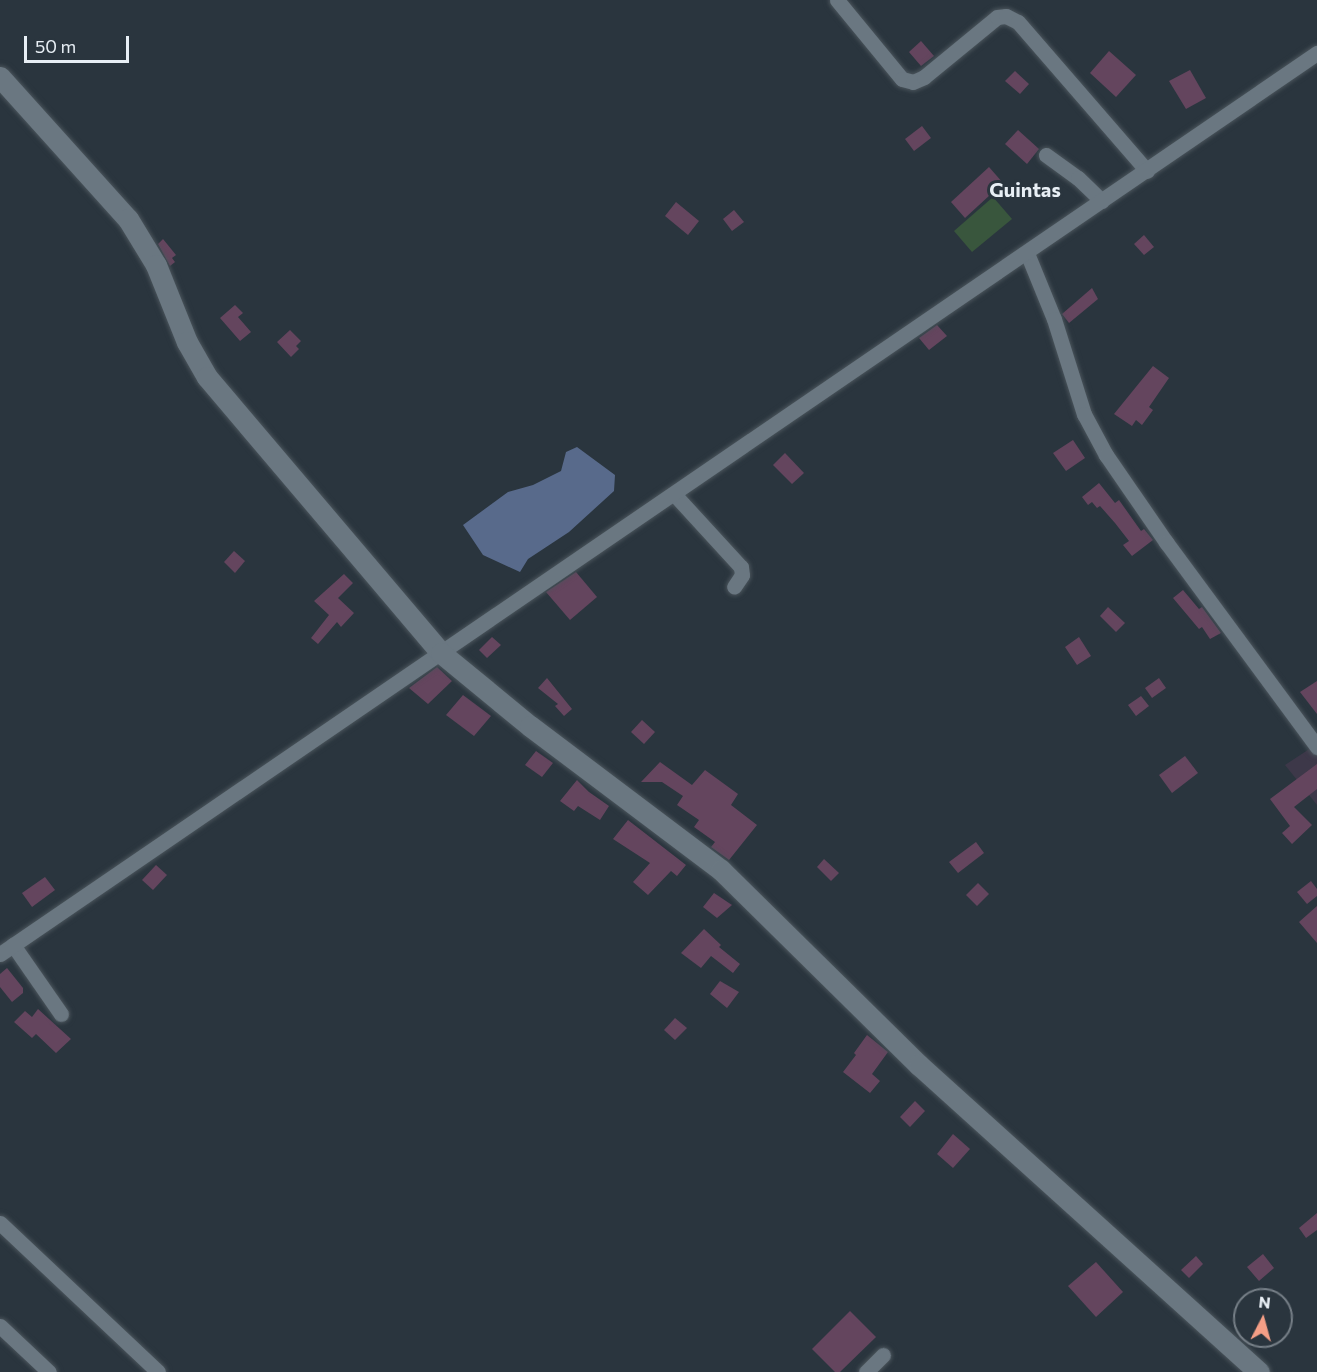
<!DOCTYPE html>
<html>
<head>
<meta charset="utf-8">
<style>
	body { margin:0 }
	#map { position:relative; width:1317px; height:1372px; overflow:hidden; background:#2a353e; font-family:Commissioner,sans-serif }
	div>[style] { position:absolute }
	.education>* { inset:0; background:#3d3849 }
	.green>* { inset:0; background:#39563d }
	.water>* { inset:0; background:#586a8b }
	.building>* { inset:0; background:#64455e }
	.roads { filter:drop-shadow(0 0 2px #4a545b) drop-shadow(0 0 2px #4a545b) }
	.street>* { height:15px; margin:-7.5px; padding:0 7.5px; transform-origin:7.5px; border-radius:7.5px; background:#6a7781 }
	.secondary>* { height:21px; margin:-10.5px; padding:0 10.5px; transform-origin:10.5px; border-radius:10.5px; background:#6a7781 }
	span { translate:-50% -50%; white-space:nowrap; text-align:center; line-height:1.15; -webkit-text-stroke:6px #2a353e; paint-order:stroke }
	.quarter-label { font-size:20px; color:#e8eff5; font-weight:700 }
	.north { position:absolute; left:1233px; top:1288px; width:60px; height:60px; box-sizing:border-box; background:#2a353e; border:2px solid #767f87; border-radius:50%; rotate:6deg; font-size:16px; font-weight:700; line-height:24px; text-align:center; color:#e8eff5 }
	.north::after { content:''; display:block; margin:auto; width:21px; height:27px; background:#f49e86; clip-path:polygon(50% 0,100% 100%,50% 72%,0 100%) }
	.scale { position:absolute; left:24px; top:36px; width:105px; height:27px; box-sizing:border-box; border:3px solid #e8eff5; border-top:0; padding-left:8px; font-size:18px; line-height:21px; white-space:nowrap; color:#e8eff5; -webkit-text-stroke:4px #2a353e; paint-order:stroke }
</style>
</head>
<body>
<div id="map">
	<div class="education">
		<div style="clip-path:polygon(1317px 744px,1317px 805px,1285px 765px)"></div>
	</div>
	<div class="green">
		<div style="clip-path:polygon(993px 197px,1012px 219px,972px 252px,954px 231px)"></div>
	</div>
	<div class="water">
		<div style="clip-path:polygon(577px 447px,615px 475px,614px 491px,569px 532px,528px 559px,520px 572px,483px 555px,463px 525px,508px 492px,533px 485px,561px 471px,566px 452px)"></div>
	</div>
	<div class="building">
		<div style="clip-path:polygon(921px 41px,934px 56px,921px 66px,909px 52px)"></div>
		<div style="clip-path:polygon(1109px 51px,1136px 75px,1116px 97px,1090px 73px)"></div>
		<div style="clip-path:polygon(1190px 70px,1206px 98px,1186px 109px,1169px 81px)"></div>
		<div style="clip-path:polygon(1015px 71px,1029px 84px,1020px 94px,1005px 81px)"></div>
		<div style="clip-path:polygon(922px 126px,931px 138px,914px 151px,905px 139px)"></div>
		<div style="clip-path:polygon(1018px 130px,1039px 149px,1027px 164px,1005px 144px)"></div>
		<div style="clip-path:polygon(989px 167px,1003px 183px,965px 218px,951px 202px)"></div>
		<div style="clip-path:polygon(676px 202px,699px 221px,688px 235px,665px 216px)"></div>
		<div style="clip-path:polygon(734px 210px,744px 222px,732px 231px,723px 219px)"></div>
		<div style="clip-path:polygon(1144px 235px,1154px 247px,1144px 255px,1134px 244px)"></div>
		<div style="clip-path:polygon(163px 239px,176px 255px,172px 258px,175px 262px,170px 266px,158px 244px)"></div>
		<div style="clip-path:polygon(1092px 288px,1098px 299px,1069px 323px,1062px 314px)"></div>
		<div style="clip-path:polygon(235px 305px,243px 313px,238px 317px,251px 332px,240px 341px,220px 318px)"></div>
		<div style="clip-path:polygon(937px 325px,947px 336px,929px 350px,919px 338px)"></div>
		<div style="clip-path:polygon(290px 330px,301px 341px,296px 346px,299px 349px,291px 357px,277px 342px)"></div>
		<div style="clip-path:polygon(1153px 366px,1169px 378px,1149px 407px,1153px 410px,1142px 425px,1136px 420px,1132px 426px,1114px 414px)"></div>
		<div style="clip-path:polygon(1073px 440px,1085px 458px,1066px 471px,1053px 453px)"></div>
		<div style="clip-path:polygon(785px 453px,804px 473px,792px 484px,773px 465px)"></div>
		<div style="clip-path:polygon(1099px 483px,1115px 503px,1119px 500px,1141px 531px,1144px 529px,1153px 540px,1132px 556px,1123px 545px,1129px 541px,1115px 523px,1100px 506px,1097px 508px,1092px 502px,1088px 505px,1082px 497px)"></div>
		<div style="clip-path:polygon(234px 551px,245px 561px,235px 573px,224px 562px)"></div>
		<div style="clip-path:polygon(576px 572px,597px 597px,570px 620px,546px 592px)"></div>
		<div style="clip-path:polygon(344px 574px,353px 583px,338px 598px,354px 613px,341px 627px,337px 622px,318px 644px,311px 638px,329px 615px,314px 601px)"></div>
		<div style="clip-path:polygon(1183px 590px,1199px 609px,1202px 607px,1221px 633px,1210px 639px,1202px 627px,1199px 629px,1173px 598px)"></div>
		<div style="clip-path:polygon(1108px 607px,1125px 623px,1116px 632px,1100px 616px)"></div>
		<div style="clip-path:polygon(492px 637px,501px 645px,487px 658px,479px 650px)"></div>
		<div style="clip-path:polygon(1079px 637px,1091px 656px,1077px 665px,1065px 647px)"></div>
		<div style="clip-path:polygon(437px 667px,452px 681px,428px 704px,409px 688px)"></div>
		<div style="clip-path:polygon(547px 678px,572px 709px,564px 716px,555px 706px,558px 704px,538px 688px)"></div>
		<div style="clip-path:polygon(1159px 678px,1166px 688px,1152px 698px,1145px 688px)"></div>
		<div style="clip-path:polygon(1317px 681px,1317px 714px,1300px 692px)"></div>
		<div style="clip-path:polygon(463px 695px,491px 716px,474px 736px,446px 715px)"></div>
		<div style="clip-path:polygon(1141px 696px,1149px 706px,1136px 716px,1128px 705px)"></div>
		<div style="clip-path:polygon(642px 720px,655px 732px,644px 744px,631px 732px)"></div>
		<div style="clip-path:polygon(536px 751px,553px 763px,542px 777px,525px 765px)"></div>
		<div style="clip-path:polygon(1185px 756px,1198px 773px,1172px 793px,1159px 775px)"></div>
		<div style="clip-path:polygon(660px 762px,692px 785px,705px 770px,738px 794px,731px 805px,757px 825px,729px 860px,711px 847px,715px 842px,694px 827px,699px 820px,677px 805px,683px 796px,662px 782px,641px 782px)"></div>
		<div style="clip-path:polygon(1317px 764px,1317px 789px,1294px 807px,1312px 825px,1292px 844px,1282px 833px,1290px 826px,1270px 799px)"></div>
		<div style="clip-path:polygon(577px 780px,589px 792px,609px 806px,600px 820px,578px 806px,574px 811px,560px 801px)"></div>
		<div style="clip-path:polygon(628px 820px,686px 865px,677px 876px,671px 871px,648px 895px,633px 882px,650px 863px,613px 839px)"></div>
		<div style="clip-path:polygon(976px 842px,984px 853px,958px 873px,949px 862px)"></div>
		<div style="clip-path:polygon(824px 859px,839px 873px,831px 881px,817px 867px)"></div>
		<div style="clip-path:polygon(156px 865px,167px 875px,153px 890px,142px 880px)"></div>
		<div style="clip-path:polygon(45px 877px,55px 890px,32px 907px,22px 893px)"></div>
		<div style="clip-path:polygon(1311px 881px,1317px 889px,1317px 896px,1307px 904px,1297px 892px)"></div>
		<div style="clip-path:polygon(978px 883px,989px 894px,977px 906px,966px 895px)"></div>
		<div style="clip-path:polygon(714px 893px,732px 905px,717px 918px,703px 907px)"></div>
		<div style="clip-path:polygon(1317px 906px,1317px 943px,1299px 922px)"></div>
		<div style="clip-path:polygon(704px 929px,721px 945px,719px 947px,740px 964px,733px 973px,711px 956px,701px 968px,681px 953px)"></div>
		<div style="clip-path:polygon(7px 968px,23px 988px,23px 993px,12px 1002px,0 987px,0 974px)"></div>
		<div style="clip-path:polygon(720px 981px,739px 992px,727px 1008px,710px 994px)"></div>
		<div style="clip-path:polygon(38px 1009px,71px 1039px,56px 1053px,36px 1034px,32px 1038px,14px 1022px,25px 1011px,32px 1017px)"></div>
		<div style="clip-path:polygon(675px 1018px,687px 1028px,675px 1040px,664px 1030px)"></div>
		<div style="clip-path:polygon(867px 1035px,888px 1052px,872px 1074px,880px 1081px,870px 1093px,843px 1072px,856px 1055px,854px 1053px)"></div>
		<div style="clip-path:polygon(915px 1101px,925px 1111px,910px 1127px,900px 1117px)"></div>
		<div style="clip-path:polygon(953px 1134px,970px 1149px,953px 1168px,937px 1154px)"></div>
		<div style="clip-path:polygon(1317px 1213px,1317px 1230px,1306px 1238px,1299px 1228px)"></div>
		<div style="clip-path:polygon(1263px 1254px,1274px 1268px,1259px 1281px,1247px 1267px)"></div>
		<div style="clip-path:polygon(1196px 1256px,1203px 1264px,1189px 1278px,1181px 1270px)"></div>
		<div style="clip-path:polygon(1096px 1262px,1123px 1292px,1096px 1317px,1068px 1286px)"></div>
		<div style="clip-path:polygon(850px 1311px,876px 1337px,840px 1372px,835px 1372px,812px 1349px)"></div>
	</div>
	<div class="roads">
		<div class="street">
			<div style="left:837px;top:0;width:102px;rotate:50.6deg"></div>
			<div style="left:902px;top:79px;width:11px;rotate:15deg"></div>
			<div style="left:913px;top:82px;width:12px;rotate:-24deg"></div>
			<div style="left:924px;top:77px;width:94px;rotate:-39.4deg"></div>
			<div style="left:997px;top:17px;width:9px;rotate:-6deg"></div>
			<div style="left:1006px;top:16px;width:13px;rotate:27deg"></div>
			<div style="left:1018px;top:22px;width:197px;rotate:49.1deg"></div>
			<div style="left:1046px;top:155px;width:39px;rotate:36deg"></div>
			<div style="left:1078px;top:178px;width:33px;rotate:44deg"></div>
			<div style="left:1027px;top:253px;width:71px;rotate:67.8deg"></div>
			<div style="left:1054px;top:319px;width:100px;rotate:72.5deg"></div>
			<div style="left:1084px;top:414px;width:47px;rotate:61.8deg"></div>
			<div style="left:1106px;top:455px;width:106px;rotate:55.4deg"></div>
			<div style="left:1166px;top:542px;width:255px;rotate:53.6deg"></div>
			<div style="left:674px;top:494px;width:99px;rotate:47.5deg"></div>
			<div style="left:741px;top:567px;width:8px;rotate:83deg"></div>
			<div style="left:742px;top:575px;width:14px;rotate:124deg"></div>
			<div style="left:13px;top:945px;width:84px;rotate:55.2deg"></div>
			<div style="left:0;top:954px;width:1596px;rotate:-34.38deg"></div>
			<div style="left:0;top:1223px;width:217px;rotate:43.3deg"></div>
			<div style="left:0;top:1326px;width:67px;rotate:43.2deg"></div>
			<div style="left:866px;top:1372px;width:24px;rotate:-45deg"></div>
		</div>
		<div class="secondary">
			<div style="left:0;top:77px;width:191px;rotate:48deg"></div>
			<div style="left:128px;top:219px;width:54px;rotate:58.7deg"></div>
			<div style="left:156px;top:265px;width:83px;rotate:68.1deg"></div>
			<div style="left:187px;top:342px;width:40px;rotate:60.3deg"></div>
			<div style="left:207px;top:377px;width:362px;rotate:49.7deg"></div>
			<div style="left:441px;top:653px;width:115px;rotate:39.4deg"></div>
			<div style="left:530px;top:726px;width:239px;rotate:37deg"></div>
			<div style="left:721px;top:870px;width:278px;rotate:44.6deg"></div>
			<div style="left:919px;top:1065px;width:458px;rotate:42.1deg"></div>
		</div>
	</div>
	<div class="quarter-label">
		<span style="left:1025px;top:189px">Guintas</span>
	</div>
	<div class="north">N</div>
	<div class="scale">50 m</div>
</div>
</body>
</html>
